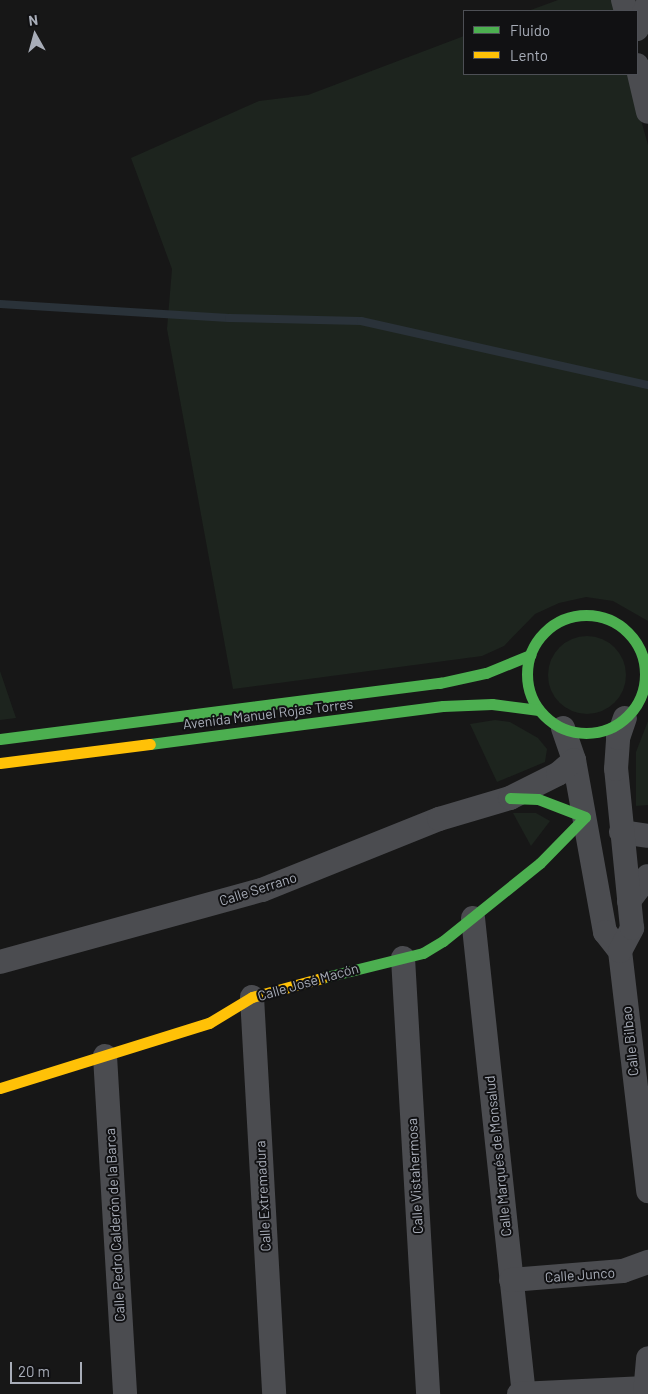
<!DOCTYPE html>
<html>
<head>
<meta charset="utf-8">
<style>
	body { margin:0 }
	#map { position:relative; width:648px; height:1394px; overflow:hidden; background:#171717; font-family:Barlow,sans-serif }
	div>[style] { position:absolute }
	.green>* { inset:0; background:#1d241e }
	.round { border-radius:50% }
	.stream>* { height:8px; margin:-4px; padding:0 4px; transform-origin:4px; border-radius:4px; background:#2a3239 }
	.street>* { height:24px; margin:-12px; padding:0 12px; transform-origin:12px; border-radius:12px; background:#4b4c50 }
	.fast>* { height:11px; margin:-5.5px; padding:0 5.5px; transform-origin:5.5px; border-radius:5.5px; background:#4caf50 }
	.fast>.ring { margin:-5.5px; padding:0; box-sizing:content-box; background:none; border:11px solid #4caf50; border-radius:50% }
	.slow>* { height:11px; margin:-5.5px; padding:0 5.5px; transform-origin:5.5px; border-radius:5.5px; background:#ffc107 }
	span { translate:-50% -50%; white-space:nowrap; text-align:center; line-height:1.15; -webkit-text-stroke:4px #111113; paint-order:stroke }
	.street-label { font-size:14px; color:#a8adb8 }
	.legend { position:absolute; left:463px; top:10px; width:175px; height:65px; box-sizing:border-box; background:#111113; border:1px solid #4d4f55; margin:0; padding:6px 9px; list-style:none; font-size:15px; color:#a8adb8 }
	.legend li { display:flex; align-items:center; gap:10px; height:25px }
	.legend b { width:25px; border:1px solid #4d4f55 }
	.north { position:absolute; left:10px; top:10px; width:50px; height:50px; -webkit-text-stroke:4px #111113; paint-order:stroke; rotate:353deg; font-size:14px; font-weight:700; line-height:20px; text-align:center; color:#a8adb8 }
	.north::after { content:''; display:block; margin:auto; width:18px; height:22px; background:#a8adb8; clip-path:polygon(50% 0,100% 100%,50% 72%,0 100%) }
	.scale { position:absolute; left:10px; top:1362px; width:72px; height:22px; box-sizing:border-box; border:2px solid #a8adb8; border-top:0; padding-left:6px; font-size:15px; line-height:18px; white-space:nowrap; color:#a8adb8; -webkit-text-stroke:4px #111113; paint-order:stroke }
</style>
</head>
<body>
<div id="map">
	<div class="green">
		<div style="clip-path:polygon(558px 0,615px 0,618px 11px,528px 11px)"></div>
		<div style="clip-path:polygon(464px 36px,464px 74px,628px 74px,648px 145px,648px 621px,613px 601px,586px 597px,559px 603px,535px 614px,504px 646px,482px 656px,233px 689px,167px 329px,172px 269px,131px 158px,259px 101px,308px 95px)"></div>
		<div class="round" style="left:548px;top:636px;width:78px;height:78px"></div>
		<div style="clip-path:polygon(0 671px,16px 718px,0 720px)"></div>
		<div style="clip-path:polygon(495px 720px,510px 722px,538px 738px,547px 749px,545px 762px,497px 782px,470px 724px)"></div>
		<div style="clip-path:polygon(648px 721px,648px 805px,636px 806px,636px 752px)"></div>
		<div style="clip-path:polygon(513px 813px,536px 813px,550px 821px,531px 846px)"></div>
	</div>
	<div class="stream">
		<div style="left:0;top:304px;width:229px;rotate:3.5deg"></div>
		<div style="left:229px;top:318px;width:132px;rotate:1.3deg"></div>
		<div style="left:361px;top:321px;width:294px;rotate:12.6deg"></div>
	</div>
	<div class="street">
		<div style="left:623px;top:0;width:11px;rotate:75deg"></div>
		<div style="left:637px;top:29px;width:28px;rotate:-67deg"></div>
		<div style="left:637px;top:65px;width:48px;rotate:76.8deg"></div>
		<div style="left:563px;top:728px;width:34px;rotate:71deg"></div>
		<div style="left:574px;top:760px;width:175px;rotate:79.8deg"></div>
		<div style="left:605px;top:932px;width:24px;rotate:52deg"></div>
		<div style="left:620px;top:951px;width:242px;rotate:83.3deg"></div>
		<div style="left:621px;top:832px;width:27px;rotate:8deg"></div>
		<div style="left:629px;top:901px;width:31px;rotate:-53deg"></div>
		<div style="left:473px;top:918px;width:479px;rotate:83.9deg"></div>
		<div style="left:620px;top:951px;width:26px;rotate:-62deg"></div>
		<div style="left:632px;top:928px;width:160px;rotate:-95.7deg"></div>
		<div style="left:616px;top:769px;width:31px;rotate:-86deg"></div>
		<div style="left:618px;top:738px;width:21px;rotate:-71deg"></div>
		<div style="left:403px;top:958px;width:437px;rotate:86.7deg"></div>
		<div style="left:0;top:962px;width:272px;rotate:-15.4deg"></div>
		<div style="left:262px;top:890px;width:191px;rotate:-21.9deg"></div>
		<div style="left:439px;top:819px;width:74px;rotate:-16.5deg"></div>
		<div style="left:510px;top:798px;width:54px;rotate:-26.6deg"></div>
		<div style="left:558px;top:774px;width:21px;rotate:-41deg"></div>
		<div style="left:252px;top:997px;width:398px;rotate:86.8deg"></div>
		<div style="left:105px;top:1056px;width:339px;rotate:86.6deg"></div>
		<div style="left:511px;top:1280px;width:112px;rotate:-4.6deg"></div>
		<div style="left:623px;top:1271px;width:27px;rotate:-20deg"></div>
		<div style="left:519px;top:1394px;width:127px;rotate:-2.7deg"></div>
		<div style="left:645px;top:1394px;width:36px;rotate:-85deg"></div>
	</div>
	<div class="fast">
		<div class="ring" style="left:527px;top:615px;width:107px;height:107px"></div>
		<div style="left:0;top:739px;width:444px;rotate:-7.3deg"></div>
		<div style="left:440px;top:683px;width:47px;rotate:-12.3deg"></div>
		<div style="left:486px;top:673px;width:48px;rotate:-22.2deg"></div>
		<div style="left:150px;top:744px;width:295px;rotate:-7.4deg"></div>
		<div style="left:443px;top:706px;width:49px;rotate:-2.3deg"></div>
		<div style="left:492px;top:704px;width:47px;rotate:7.3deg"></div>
		<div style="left:322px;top:978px;width:104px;rotate:-13.9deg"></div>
		<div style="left:423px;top:953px;width:23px;rotate:-31deg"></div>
		<div style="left:443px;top:941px;width:124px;rotate:-38.8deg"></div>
		<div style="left:540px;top:863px;width:64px;rotate:-45.6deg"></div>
		<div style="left:585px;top:817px;width:50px;rotate:-159deg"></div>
		<div style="left:538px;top:799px;width:28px;rotate:-178deg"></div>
	</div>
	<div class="slow">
		<div style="left:0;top:763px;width:151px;rotate:-7.2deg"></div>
		<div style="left:0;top:1088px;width:219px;rotate:-17.3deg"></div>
		<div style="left:209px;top:1023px;width:50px;rotate:-31.2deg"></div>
		<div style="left:252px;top:997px;width:73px;rotate:-15.2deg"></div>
	</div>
	<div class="street-label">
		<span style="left:268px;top:714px;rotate:-7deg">Avenida Manuel Rojas Torres</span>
		<span style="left:258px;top:889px;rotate:-18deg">Calle Serrano</span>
		<span style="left:308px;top:982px;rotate:-16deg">Calle José Macón</span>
		<span style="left:630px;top:1041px;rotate:-96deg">Calle Bilbao</span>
		<span style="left:498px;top:1156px;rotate:-96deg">Calle Marqués de Monsalud</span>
		<span style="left:415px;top:1176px;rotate:-93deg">Calle Vistahermosa</span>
		<span style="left:263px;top:1196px;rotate:-93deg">Calle Extremadura</span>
		<span style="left:115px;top:1225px;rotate:-93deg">Calle Pedro Calderón de la Barca</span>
		<span style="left:580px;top:1275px;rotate:-4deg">Calle Junco</span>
	</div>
	<ul class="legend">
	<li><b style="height:6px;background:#4caf50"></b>Fluido</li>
	<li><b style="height:6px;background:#ffc107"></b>Lento</li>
	</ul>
	<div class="north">N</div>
	<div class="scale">20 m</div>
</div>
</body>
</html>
